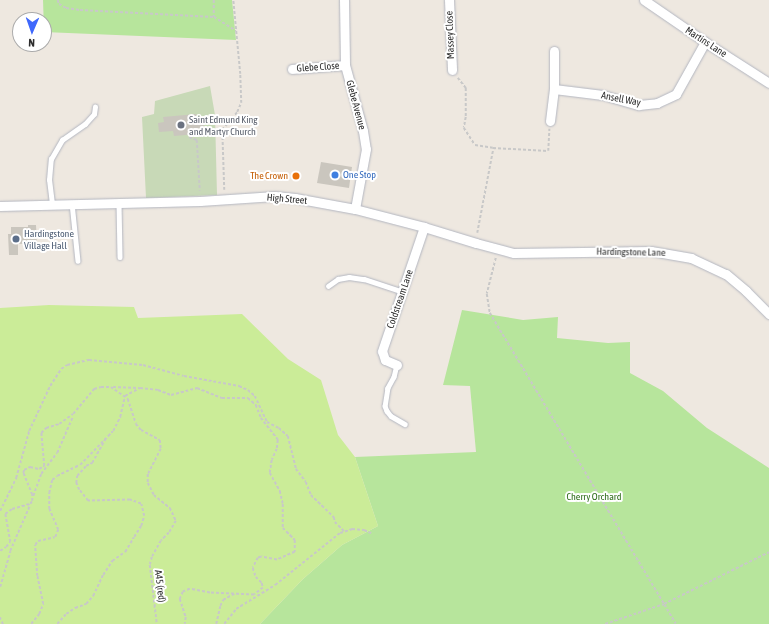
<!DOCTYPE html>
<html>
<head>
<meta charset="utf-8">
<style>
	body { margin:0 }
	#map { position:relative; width:769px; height:624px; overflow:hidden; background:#eee8e0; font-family:"Asap Condensed",sans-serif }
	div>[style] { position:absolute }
	.green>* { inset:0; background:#b7e59c }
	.cemetery>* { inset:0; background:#c8d9b7 }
	.pitch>* { inset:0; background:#cbec98 }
	.building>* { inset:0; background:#cac6be }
	.path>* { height:1.5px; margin-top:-0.75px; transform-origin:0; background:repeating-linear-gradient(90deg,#c8c8c8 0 3px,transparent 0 5px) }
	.roads { filter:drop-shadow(0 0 1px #b3b6c0) drop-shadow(0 0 1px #b3b6c0) }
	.lane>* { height:4.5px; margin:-2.25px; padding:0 2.25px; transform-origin:2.25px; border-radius:2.25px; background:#fff }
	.street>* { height:9px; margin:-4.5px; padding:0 4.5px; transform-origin:4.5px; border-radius:4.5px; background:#fff }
	.dots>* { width:11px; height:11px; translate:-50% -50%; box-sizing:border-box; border:2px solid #fff; border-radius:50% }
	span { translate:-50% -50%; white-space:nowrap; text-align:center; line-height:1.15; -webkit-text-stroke:4px #fff; paint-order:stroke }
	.street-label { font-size:10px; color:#2d2d2d }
	.worship-label { font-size:10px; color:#5b616d }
	.left { translate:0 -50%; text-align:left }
	.shop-label { font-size:10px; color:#366cbe }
	.food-label { font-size:10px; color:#c56008 }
	.right { translate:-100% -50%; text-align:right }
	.service-label { font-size:10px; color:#4e5e75 }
	.park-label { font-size:10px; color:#2e6d1a }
	.north { position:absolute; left:12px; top:12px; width:40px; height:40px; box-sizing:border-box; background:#fff; border:1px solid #ababab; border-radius:50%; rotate:182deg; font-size:11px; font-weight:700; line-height:16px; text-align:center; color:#2d2d2d }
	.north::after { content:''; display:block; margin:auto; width:14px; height:18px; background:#3f68fc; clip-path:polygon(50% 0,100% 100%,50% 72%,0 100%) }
</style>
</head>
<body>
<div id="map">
	<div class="green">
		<div style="clip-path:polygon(43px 0,232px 0,236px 40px,44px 32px)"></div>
		<div style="clip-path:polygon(462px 310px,523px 320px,558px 317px,557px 338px,608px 343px,630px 342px,630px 373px,663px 391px,707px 428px,769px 468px,769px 624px,260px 624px,303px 579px,342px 545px,378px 526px,355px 457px,476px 452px,470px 386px,443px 385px)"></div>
	</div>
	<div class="cemetery">
		<div style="clip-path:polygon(210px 86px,215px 115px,217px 195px,146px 198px,142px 117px,154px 114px,155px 101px)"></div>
	</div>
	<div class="pitch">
		<div style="clip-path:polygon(49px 305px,134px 307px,138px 318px,242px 314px,288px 359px,321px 380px,338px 435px,355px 457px,378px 526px,342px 545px,303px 579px,260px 624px,0 624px,0 308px)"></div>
	</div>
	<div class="building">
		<div style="clip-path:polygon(196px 114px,197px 118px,203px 118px,204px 128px,196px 129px,197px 134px,174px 136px,173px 131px,159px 132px,158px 123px,164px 122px,163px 117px)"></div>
		<div style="clip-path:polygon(321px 162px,352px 167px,349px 188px,317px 183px)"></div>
		<div style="clip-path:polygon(28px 225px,36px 225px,37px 243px,18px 244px,18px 255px,9px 255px,8px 234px,11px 234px,11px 227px,28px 227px)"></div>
	</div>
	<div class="path">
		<div style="left:58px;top:0;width:4px;rotate:76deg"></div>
		<div style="left:59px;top:4px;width:8px;rotate:30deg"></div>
		<div style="left:66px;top:8px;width:14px;rotate:8deg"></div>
		<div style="left:80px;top:10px;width:134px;rotate:3deg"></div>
		<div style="left:214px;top:17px;width:26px;rotate:32deg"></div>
		<div style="left:214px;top:0;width:17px;rotate:90deg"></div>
		<div style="left:458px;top:78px;width:13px;rotate:51deg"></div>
		<div style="left:466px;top:88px;width:29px;rotate:90deg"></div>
		<div style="left:466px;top:117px;width:11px;rotate:100deg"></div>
		<div style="left:464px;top:128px;width:20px;rotate:57deg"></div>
		<div style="left:475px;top:145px;width:18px;rotate:9deg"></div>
		<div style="left:493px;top:148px;width:55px;rotate:3.1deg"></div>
		<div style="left:548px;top:151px;width:22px;rotate:-87deg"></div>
		<div style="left:189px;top:137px;width:9px;rotate:21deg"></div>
		<div style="left:197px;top:140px;width:51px;rotate:86.6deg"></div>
		<div style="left:224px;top:190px;width:60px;rotate:-91.9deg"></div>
		<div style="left:222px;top:130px;width:23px;rotate:-50deg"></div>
		<div style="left:237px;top:112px;width:10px;rotate:-66deg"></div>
		<div style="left:241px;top:103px;width:29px;rotate:-92deg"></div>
		<div style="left:240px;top:74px;width:74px;rotate:-95.4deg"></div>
		<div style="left:477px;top:233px;width:86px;rotate:-79.2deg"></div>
		<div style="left:496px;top:258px;width:37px;rotate:104deg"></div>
		<div style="left:487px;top:294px;width:19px;rotate:81deg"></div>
		<div style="left:490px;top:313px;width:362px;rotate:59.1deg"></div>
		<div style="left:113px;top:387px;width:26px;rotate:2deg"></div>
		<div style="left:125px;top:396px;width:17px;rotate:-28deg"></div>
		<div style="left:140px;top:388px;width:18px;rotate:6deg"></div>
		<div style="left:158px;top:390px;width:14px;rotate:21deg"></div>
		<div style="left:171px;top:395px;width:27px;rotate:-15deg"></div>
		<div style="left:197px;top:388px;width:27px;rotate:22deg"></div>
		<div style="left:222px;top:398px;width:26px"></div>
		<div style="left:248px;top:398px;width:11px;rotate:41deg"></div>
		<div style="left:256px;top:405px;width:14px;rotate:69deg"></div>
		<div style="left:261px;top:418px;width:28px;rotate:52deg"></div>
		<div style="left:278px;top:440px;width:9px;rotate:96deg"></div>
		<div style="left:277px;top:449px;width:12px;rotate:114deg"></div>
		<div style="left:272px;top:460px;width:13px;rotate:99deg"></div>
		<div style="left:270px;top:473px;width:21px;rotate:61deg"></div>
		<div style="left:280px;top:491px;width:13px;rotate:77deg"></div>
		<div style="left:283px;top:504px;width:24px;rotate:90deg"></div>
		<div style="left:283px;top:528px;width:17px;rotate:45deg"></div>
		<div style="left:295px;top:540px;width:12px;rotate:90deg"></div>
		<div style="left:295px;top:552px;width:20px;rotate:156deg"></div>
		<div style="left:277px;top:560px;width:16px;rotate:-169deg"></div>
		<div style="left:261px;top:557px;width:3px;rotate:162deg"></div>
		<div style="left:258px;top:558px;width:11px;rotate:117deg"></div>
		<div style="left:253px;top:568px;width:9px;rotate:72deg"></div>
		<div style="left:256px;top:577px;width:8px;rotate:45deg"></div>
		<div style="left:262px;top:583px;width:5px;rotate:79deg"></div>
		<div style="left:263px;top:588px;width:11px;rotate:142deg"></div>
		<div style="left:254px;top:595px;width:44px;rotate:-177.4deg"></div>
		<div style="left:210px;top:593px;width:20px;rotate:-169deg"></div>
		<div style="left:190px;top:589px;width:8px;rotate:157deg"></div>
		<div style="left:183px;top:592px;width:8px;rotate:113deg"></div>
		<div style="left:180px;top:599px;width:19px;rotate:72deg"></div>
		<div style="left:186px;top:617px;width:7px;rotate:98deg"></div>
		<div style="left:33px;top:496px;width:23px;rotate:-70deg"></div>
		<div style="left:41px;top:474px;width:26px;rotate:-53deg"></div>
		<div style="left:57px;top:453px;width:40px;rotate:-66.6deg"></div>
		<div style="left:0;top:511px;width:37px;rotate:-64deg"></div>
		<div style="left:16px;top:478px;width:49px;rotate:-74.5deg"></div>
		<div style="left:29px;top:431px;width:50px;rotate:-65deg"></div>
		<div style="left:50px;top:386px;width:20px;rotate:-57deg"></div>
		<div style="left:61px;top:369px;width:7px;rotate:-34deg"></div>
		<div style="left:67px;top:365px;width:23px;rotate:-13deg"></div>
		<div style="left:89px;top:360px;width:54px;rotate:5.3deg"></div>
		<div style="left:143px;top:365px;width:42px;rotate:15deg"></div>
		<div style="left:184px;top:376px;width:56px;rotate:10.3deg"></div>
		<div style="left:239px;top:386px;width:10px;rotate:24deg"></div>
		<div style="left:248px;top:390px;width:9px;rotate:41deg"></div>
		<div style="left:255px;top:396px;width:29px;rotate:65deg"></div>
		<div style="left:267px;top:422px;width:13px;rotate:27deg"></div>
		<div style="left:279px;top:428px;width:12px;rotate:42deg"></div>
		<div style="left:288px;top:436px;width:34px;rotate:76deg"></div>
		<div style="left:296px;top:469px;width:16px;rotate:52deg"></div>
		<div style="left:306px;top:482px;width:14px;rotate:69deg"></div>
		<div style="left:311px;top:495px;width:32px;rotate:44deg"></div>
		<div style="left:334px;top:517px;width:5px;rotate:79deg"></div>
		<div style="left:335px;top:522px;width:13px;rotate:45deg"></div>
		<div style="left:0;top:551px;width:7px;rotate:-34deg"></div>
		<div style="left:6px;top:547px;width:6px;rotate:-51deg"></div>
		<div style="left:10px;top:542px;width:28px;rotate:-100deg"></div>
		<div style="left:5px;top:514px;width:9px;rotate:-36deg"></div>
		<div style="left:12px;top:509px;width:19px;rotate:-16deg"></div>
		<div style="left:30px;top:504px;width:4px;rotate:-56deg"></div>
		<div style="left:32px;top:501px;width:6px;rotate:-90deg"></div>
		<div style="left:32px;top:495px;width:24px;rotate:-112deg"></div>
		<div style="left:23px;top:473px;width:3px;rotate:-72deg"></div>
		<div style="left:24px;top:470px;width:7px;rotate:-27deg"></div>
		<div style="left:30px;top:467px;width:9px;rotate:13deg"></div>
		<div style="left:39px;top:469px;width:6px;rotate:-31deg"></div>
		<div style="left:44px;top:466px;width:33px;rotate:-95deg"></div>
		<div style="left:41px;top:433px;width:7px;rotate:-45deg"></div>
		<div style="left:46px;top:428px;width:14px;rotate:-17deg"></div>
		<div style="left:59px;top:424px;width:17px;rotate:-36deg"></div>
		<div style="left:73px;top:414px;width:33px;rotate:-50deg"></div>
		<div style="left:94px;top:389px;width:7px;rotate:-16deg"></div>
		<div style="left:101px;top:387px;width:10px"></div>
		<div style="left:111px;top:387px;width:21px;rotate:35deg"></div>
		<div style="left:128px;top:399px;width:26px;rotate:72deg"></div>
		<div style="left:136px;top:424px;width:8px;rotate:50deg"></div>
		<div style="left:141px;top:430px;width:21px;rotate:28deg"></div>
		<div style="left:160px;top:440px;width:9px;rotate:84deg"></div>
		<div style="left:161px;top:449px;width:28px;rotate:117deg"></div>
		<div style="left:148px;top:474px;width:9px;rotate:90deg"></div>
		<div style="left:148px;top:483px;width:13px;rotate:63deg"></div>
		<div style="left:154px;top:495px;width:21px;rotate:39deg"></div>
		<div style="left:170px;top:508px;width:14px;rotate:65deg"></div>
		<div style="left:176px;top:521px;width:14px;rotate:120deg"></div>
		<div style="left:169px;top:533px;width:11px;rotate:135deg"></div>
		<div style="left:161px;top:541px;width:18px;rotate:119deg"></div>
		<div style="left:152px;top:557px;width:8px;rotate:104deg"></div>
		<div style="left:150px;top:565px;width:59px;rotate:83.2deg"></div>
		<div style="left:0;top:587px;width:37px;rotate:-74deg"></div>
		<div style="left:10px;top:551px;width:50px;rotate:-66.5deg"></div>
		<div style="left:0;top:617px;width:8px;rotate:67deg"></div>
		<div style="left:31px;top:624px;width:13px;rotate:-51deg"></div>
		<div style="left:39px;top:614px;width:11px;rotate:-68deg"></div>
		<div style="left:43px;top:604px;width:29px;rotate:-102deg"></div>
		<div style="left:37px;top:576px;width:31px;rotate:-94deg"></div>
		<div style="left:35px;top:545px;width:5px;rotate:-53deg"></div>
		<div style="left:38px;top:541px;width:17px;rotate:-13deg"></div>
		<div style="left:55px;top:537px;width:8px;rotate:-67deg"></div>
		<div style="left:58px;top:530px;width:23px;rotate:-113deg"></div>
		<div style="left:49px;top:509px;width:16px;rotate:-90deg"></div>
		<div style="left:49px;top:493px;width:13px;rotate:-77deg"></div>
		<div style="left:52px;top:480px;width:6px;rotate:-39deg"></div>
		<div style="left:57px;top:476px;width:25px;rotate:-26deg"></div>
		<div style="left:80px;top:465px;width:47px;rotate:-45.9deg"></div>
		<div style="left:113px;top:431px;width:16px;rotate:-63deg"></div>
		<div style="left:120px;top:417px;width:22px;rotate:-77deg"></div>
		<div style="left:57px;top:624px;width:13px;rotate:-48deg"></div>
		<div style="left:66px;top:614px;width:11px;rotate:-34deg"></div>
		<div style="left:75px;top:608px;width:12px;rotate:-20deg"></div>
		<div style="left:86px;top:604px;width:11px;rotate:-49deg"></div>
		<div style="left:93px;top:596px;width:23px;rotate:-65deg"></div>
		<div style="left:103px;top:575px;width:17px;rotate:-57deg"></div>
		<div style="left:112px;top:561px;width:16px;rotate:-35deg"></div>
		<div style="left:125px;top:552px;width:17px;rotate:-59deg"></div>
		<div style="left:134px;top:537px;width:13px;rotate:-58deg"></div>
		<div style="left:141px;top:526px;width:10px;rotate:-73deg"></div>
		<div style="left:144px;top:516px;width:12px;rotate:-104deg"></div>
		<div style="left:141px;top:504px;width:12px;rotate:-160deg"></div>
		<div style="left:130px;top:500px;width:42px;rotate:178.6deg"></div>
		<div style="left:88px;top:501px;width:14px;rotate:-129deg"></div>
		<div style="left:79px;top:490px;width:8px;rotate:-113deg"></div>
		<div style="left:76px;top:483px;width:7px;rotate:-82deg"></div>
		<div style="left:77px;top:476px;width:13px;rotate:-48deg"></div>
		<div style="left:86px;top:466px;width:7px;rotate:-27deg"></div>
		<div style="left:92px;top:463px;width:29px;rotate:-61deg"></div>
		<div style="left:216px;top:624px;width:18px;rotate:-77deg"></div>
		<div style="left:220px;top:606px;width:7px;rotate:-63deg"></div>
		<div style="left:223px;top:600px;width:13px;rotate:-29deg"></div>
		<div style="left:224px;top:624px;width:19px;rotate:-51deg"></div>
		<div style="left:236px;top:609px;width:46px;rotate:-31.6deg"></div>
		<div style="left:275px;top:585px;width:83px;rotate:-38.7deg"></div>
		<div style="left:340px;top:533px;width:13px;rotate:-18deg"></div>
		<div style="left:352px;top:529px;width:12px;rotate:5deg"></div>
		<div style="left:364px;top:530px;width:8px;rotate:23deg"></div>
		<div style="left:605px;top:624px;width:62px;rotate:-18.7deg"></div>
		<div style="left:664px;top:604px;width:117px;rotate:-26.3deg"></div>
	</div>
	<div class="roads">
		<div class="lane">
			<div style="left:72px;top:203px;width:58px;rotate:84.1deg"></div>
			<div style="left:119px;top:203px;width:54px;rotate:88.9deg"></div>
			<div style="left:52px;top:204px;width:24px;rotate:-97deg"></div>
			<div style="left:49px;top:180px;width:21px;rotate:-85deg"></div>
			<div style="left:51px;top:159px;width:22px;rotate:-60deg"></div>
			<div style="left:62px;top:140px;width:28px;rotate:-35deg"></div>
			<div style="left:85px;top:124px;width:13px;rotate:-48deg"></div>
			<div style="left:94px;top:114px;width:7px;rotate:-82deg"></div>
			<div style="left:328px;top:286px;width:12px;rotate:-35deg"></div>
			<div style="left:338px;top:279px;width:11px;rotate:-10deg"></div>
			<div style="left:349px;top:277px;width:15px;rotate:8deg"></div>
			<div style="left:364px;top:279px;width:40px;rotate:18deg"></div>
			<div style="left:397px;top:365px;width:12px;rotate:104deg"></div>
			<div style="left:394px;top:377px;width:13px;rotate:119deg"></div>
			<div style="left:388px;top:388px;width:18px;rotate:99deg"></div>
			<div style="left:385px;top:406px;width:5px;rotate:68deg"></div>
			<div style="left:387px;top:411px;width:6px;rotate:51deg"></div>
			<div style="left:391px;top:416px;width:16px;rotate:30deg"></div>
		</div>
		<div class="street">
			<div style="left:344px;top:0;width:65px;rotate:89.1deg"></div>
			<div style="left:345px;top:65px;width:68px;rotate:74.7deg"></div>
			<div style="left:363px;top:131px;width:18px;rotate:81deg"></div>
			<div style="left:366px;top:149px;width:61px;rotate:100.4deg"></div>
			<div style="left:449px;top:0;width:70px;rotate:87.5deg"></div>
			<div style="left:644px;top:0;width:74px;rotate:34.5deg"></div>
			<div style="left:705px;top:42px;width:76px;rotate:32.6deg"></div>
			<div style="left:292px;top:69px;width:53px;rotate:-4.3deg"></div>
			<div style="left:554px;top:89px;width:49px;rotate:7deg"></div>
			<div style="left:603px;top:95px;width:37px;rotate:16deg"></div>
			<div style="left:639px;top:105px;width:18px;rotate:-6deg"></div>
			<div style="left:657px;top:103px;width:21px;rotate:-25deg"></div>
			<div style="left:676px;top:94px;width:60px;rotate:-60.9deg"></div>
			<div style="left:550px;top:121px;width:32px;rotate:-83deg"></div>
			<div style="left:554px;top:89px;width:38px;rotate:-90deg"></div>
			<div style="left:0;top:206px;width:200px;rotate:-1.4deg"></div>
			<div style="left:200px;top:201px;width:75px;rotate:-3.8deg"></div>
			<div style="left:275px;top:196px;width:20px;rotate:6deg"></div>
			<div style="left:295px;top:198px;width:61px;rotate:10.4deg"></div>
			<div style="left:355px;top:209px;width:71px;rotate:14.6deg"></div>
			<div style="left:424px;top:227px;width:54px;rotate:17.1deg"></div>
			<div style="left:476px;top:243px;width:39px;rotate:15deg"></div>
			<div style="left:514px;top:253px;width:137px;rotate:-0.8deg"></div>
			<div style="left:651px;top:251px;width:41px;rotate:9.9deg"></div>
			<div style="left:691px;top:258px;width:38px;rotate:25deg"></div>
			<div style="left:726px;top:274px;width:26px;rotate:40deg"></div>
			<div style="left:746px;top:291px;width:33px;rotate:45deg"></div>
			<div style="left:397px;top:365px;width:13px;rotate:-157deg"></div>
			<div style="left:385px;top:360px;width:9px;rotate:-108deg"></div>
			<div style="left:382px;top:351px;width:131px;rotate:-71.3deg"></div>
		</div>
	</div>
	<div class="dots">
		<div style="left:181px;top:125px;background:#6b7280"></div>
		<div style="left:335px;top:175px;background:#3f7fe0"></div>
		<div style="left:296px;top:176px;background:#e8710a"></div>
		<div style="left:16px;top:239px;background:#5c6f8a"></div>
	</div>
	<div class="street-label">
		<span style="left:450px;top:35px;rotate:-92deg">Massey Close</span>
		<span style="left:706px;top:42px;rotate:33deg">Martins Lane</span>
		<span style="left:318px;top:67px;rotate:-4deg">Glebe Close</span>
		<span style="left:621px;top:99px;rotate:11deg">Ansell Way</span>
		<span style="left:356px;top:105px;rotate:75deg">Glebe Avenue</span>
		<span style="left:287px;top:199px;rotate:5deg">High Street</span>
		<span style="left:631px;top:252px;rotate:1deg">Hardingstone Lane</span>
		<span style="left:400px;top:299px;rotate:-71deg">Coldstream Lane</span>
		<span style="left:160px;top:586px;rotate:83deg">A45 (red)</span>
	</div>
	<div class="worship-label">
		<span class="left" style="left:189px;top:125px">Saint Edmund King<br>and Martyr Church</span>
	</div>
	<div class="shop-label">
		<span class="left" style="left:343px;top:175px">One Stop</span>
	</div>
	<div class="food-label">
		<span class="right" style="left:288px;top:176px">The Crown</span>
	</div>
	<div class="service-label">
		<span class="left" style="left:24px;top:239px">Hardingstone<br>Village Hall</span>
	</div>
	<div class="park-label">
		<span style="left:594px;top:497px">Cherry Orchard</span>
	</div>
	<div class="north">N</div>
</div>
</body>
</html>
